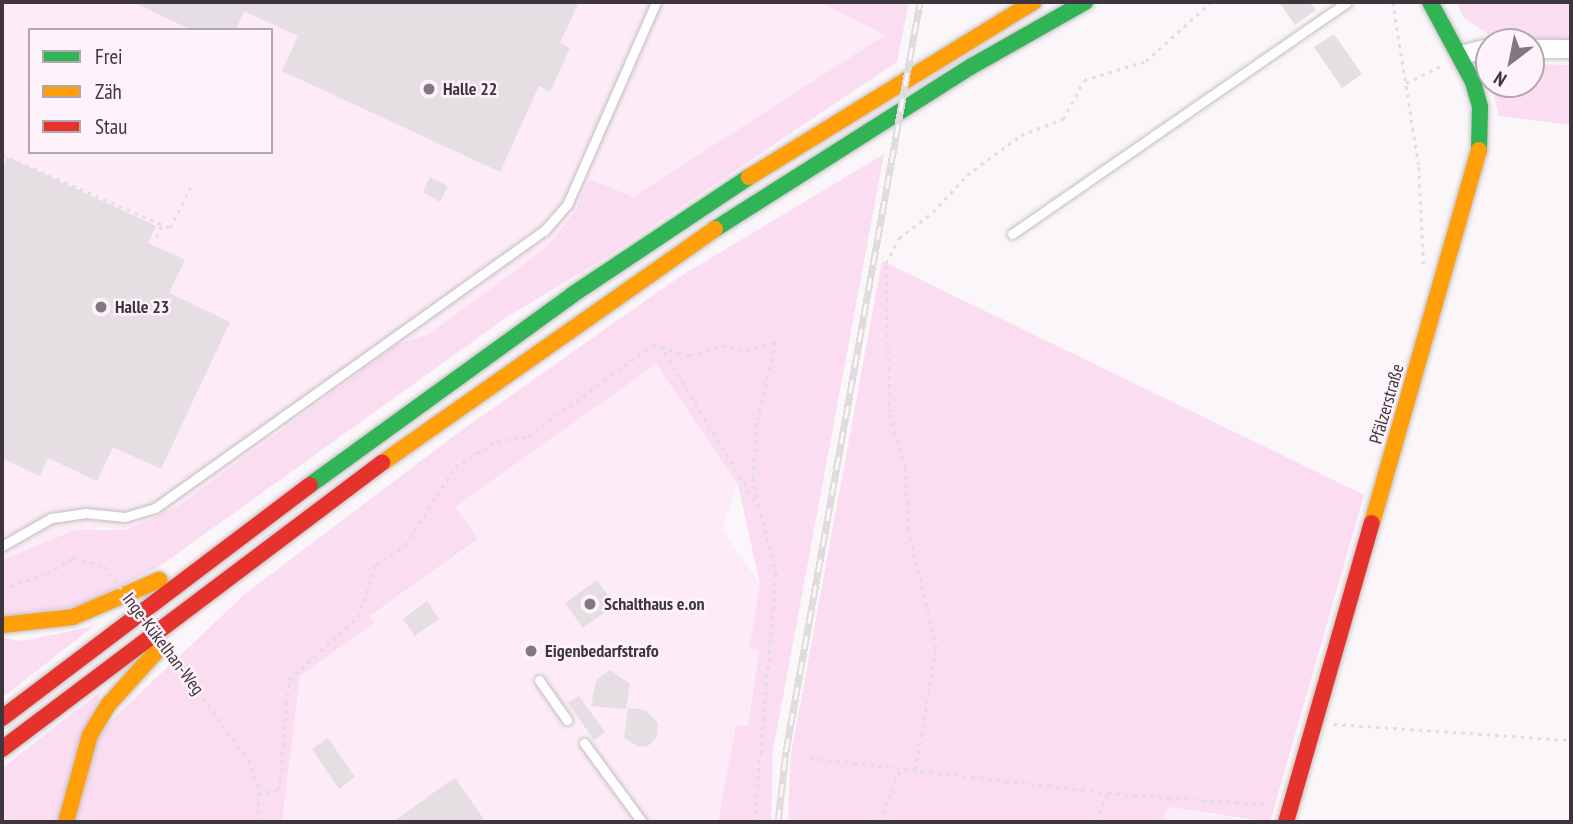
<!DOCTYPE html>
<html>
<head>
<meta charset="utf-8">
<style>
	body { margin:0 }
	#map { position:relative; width:1573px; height:824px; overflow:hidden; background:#fbf6f9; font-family:"PT Sans Narrow",sans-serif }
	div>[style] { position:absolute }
	.built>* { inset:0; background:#fdecf7 }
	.green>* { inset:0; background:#faddf0 }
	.building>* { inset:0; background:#e5dee2 }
	.path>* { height:2.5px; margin-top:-1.25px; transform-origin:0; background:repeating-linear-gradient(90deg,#e0dee0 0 3.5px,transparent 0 8.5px) }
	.roads { filter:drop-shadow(0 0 2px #c3bdc1) drop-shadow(0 0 2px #c3bdc1) }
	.lane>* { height:9px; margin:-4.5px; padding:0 4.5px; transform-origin:4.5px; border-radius:4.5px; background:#fefefe }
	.street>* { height:18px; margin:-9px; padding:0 9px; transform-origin:9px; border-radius:9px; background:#fefefe }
	.fast>* { height:16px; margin:-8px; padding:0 8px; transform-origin:8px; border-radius:8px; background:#30b455 }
	.slow>* { height:16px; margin:-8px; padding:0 8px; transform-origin:8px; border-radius:8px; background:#ff9f0a }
	.jam>* { height:16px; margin:-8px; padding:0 8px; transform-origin:8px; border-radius:8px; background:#e5322d }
	.rail>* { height:7px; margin-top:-3.5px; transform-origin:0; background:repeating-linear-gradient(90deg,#fef3fa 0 13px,#dfdcde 0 26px); box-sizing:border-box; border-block:2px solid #dfdcde }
	.path-bridge>* { height:2.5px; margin-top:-1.25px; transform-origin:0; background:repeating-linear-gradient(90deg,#e0dee0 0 3.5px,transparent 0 8.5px) }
	.dots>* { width:19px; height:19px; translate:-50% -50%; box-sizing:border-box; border:4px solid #fef3fa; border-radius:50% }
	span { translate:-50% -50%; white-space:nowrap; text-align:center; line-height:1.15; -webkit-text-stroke:5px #fef3fa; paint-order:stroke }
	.poi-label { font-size:18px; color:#3f353c; font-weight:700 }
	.left { translate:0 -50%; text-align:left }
	.street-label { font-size:18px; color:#3f353c }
	.frame { position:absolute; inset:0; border:4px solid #3f353c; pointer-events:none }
	.legend { position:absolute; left:28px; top:28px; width:245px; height:126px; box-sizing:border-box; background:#fef3fa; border:2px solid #b2a7ae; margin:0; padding:9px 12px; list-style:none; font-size:21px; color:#3f353c }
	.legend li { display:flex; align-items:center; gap:14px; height:35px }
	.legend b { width:35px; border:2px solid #b2a7ae }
	.north { position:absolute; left:1475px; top:28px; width:70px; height:70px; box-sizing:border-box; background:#fef3fa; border:2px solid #b2a7ae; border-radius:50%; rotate:212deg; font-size:19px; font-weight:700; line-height:28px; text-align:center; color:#3f353c }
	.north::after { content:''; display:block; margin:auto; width:24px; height:32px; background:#81797e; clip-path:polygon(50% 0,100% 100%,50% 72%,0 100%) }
</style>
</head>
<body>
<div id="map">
	<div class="built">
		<div style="clip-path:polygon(evenodd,2px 2px,819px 2px,886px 35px,633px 197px,590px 179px,574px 213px,547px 247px,429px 334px,398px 344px,180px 505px,126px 530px,101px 527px,2px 560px,2px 2px,30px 30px,271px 30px,271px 152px,30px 152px,30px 30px)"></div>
		<div style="clip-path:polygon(656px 364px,737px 485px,722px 530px,760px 584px,749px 648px,759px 650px,748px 727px,736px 725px,718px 822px,282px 822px,299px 676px,374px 623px,370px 617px,478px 540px,455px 507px)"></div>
		<div style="clip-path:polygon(1167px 807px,1257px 822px,1162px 822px)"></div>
	</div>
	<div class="green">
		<div style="clip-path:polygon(819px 2px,909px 2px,897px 62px,605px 258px,507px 317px,160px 566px,80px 606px,2px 616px,2px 560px,75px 530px,126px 530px,180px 505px,398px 344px,429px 334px,547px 247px,574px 213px,590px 179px,633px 197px,885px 35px)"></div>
		<div style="clip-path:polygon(1457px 2px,1571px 2px,1571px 40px,1496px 39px,1464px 18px)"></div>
		<div style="clip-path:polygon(1531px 64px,1571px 65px,1571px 125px,1499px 116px,1491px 84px,1531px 84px)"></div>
		<div style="clip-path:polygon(884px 154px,773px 750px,771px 822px,718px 822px,736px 725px,748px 726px,759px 651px,749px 648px,760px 584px,738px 485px,656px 364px,455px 507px,478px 539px,370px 616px,374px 623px,300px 676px,282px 822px,73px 822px,98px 733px,245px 594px,455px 435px,679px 277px)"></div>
		<div style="clip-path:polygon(882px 261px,1364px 495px,1270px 822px,1168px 807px,1162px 822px,788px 822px,791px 754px)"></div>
		<div style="clip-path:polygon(94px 626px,2px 698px,2px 638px,23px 641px)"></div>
		<div style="clip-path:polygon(101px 691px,59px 822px,2px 822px,2px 768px)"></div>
	</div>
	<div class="building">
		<div style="clip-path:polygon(132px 2px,579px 2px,560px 43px,570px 48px,550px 92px,539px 86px,500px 172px,282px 71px,298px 36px,244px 11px,236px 30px,192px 30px)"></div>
		<div style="clip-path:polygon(1279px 2px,1310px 2px,1316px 10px,1295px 25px)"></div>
		<div style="clip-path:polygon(1334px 34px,1362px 74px,1342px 88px,1314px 47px)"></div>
		<div style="clip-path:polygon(7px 157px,156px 226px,148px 243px,185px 260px,169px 293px,230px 322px,161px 469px,113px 447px,97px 481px,48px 458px,40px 476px,2px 458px,2px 168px)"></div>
		<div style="clip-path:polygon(430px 177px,448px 186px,440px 202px,423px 192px)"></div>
		<div style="clip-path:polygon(597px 580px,615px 605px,583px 628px,565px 603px)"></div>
		<div style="clip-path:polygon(427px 601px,439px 619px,415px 636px,403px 619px)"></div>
		<div style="clip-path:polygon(610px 670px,630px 684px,626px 709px,591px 706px,596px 680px)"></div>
		<div style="clip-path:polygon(579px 696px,605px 732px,594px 740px,568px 703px)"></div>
		<div style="clip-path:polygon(628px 708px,645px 710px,658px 723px,657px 737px,648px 746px,638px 747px,624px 738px)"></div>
		<div style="clip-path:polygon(328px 738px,355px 777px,339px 789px,312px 749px)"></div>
		<div style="clip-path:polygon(455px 778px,486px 822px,393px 822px,447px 783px)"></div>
	</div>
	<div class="path">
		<div style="left:1393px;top:2px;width:167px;rotate:81deg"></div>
		<div style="left:1419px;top:167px;width:102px;rotate:87.2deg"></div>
		<div style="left:1406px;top:83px;width:39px;rotate:-26deg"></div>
		<div style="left:2px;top:155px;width:183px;rotate:23.5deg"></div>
		<div style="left:170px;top:228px;width:45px;rotate:-63.4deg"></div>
		<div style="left:156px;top:237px;width:13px;rotate:-63deg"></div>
		<div style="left:660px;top:345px;width:185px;rotate:58.7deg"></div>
		<div style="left:2px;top:589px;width:47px;rotate:-18.4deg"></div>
		<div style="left:47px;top:574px;width:31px;rotate:-32deg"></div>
		<div style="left:73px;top:558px;width:32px;rotate:14deg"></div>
		<div style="left:183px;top:670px;width:111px;rotate:54.2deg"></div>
		<div style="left:248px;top:760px;width:26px;rotate:67deg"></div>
		<div style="left:258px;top:784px;width:38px;rotate:88deg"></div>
		<div style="left:1334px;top:724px;width:238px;rotate:3.9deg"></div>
		<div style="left:811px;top:758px;width:299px;rotate:6.7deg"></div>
		<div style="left:915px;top:770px;width:124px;rotate:-80.2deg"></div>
		<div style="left:936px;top:648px;width:121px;rotate:-103.3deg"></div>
		<div style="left:908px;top:530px;width:63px;rotate:-92.7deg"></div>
		<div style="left:905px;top:467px;width:56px;rotate:-106.5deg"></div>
		<div style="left:889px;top:413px;width:150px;rotate:-91.1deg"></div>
		<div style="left:886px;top:263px;width:28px;rotate:-63deg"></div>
		<div style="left:899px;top:238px;width:43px;rotate:-37.4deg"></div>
		<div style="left:933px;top:212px;width:50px;rotate:-47.4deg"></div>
		<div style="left:967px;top:175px;width:67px;rotate:-36.5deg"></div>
		<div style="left:1021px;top:135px;width:45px;rotate:-20.9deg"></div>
		<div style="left:1063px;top:119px;width:44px;rotate:-61.7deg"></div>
		<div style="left:1084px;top:80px;width:65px;rotate:-17deg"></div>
		<div style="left:1146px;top:61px;width:88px;rotate:-42.2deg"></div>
		<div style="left:258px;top:794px;width:22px;rotate:-13deg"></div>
		<div style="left:279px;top:789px;width:109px;rotate:-84.8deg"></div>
		<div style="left:289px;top:680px;width:93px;rotate:-42.4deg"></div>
		<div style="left:358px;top:617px;width:56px;rotate:-71.2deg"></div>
		<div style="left:376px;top:564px;width:35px;rotate:-33deg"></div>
		<div style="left:405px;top:545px;width:93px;rotate:-57.3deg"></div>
		<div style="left:455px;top:467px;width:49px;rotate:-31.8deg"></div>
		<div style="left:497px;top:441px;width:31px;rotate:-9deg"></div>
		<div style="left:528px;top:436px;width:155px;rotate:-36.1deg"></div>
		<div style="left:653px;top:345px;width:37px;rotate:16deg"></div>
		<div style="left:689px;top:355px;width:34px;rotate:-15deg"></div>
		<div style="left:722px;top:346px;width:24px;rotate:9deg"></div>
		<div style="left:746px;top:350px;width:31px;rotate:-15deg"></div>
		<div style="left:776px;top:342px;width:83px;rotate:103.2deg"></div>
		<div style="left:757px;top:423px;width:55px;rotate:94.2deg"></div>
		<div style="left:753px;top:478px;width:31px;rotate:79deg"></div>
		<div style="left:754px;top:822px;width:248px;rotate:-84.9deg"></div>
		<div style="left:776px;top:575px;width:68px;rotate:-104.4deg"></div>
		<div style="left:879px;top:822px;width:56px;rotate:-68deg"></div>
		<div style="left:1096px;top:822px;width:31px;rotate:-68deg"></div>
		<div style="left:1108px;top:793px;width:162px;rotate:4.2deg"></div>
	</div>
	<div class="roads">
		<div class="lane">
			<div style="left:1012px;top:234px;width:407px;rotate:-34.7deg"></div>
			<div style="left:2px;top:546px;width:56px;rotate:-29.7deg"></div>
			<div style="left:51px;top:518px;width:34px;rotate:-8deg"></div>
			<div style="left:85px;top:513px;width:40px;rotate:5.7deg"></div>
			<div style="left:125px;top:517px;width:31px;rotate:-17deg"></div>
			<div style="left:155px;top:508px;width:478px;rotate:-35.5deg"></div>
			<div style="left:544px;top:231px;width:35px;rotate:-49deg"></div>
			<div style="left:567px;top:205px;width:222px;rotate:-66.3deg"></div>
			<div style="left:539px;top:680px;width:49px;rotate:55deg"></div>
			<div style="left:584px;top:743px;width:98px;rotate:53.7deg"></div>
		</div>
		<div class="street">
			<div style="left:1531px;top:49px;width:40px"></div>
			<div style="left:1461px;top:55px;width:29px;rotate:-14deg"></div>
		</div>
		<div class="fast">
			<div style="left:1430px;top:2px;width:91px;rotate:61.7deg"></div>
			<div style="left:1473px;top:82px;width:26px;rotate:74deg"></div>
			<div style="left:1480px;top:107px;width:43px;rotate:91.3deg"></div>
			<div style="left:715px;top:229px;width:304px;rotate:-32.4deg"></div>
			<div style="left:972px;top:66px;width:130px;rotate:-29.5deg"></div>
			<div style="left:310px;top:485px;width:324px;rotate:-35.9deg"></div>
			<div style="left:572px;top:295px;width:213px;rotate:-33.7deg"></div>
		</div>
		<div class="slow">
			<div style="left:749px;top:177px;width:334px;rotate:-31.6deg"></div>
			<div style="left:382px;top:463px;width:407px;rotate:-35.1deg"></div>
			<div style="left:1372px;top:523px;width:388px;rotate:-74deg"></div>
			<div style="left:2px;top:625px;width:71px;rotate:-6.4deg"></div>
			<div style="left:73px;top:617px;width:94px;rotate:-23.3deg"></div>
			<div style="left:66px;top:822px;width:90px;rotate:-74.6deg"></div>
			<div style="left:90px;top:735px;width:35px;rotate:-59deg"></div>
			<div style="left:108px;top:705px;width:72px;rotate:-47.8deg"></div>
		</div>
		<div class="jam">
			<div style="left:2px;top:718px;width:386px;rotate:-37.1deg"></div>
			<div style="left:2px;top:749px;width:476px;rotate:-37deg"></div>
			<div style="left:1286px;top:822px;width:311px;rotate:-74deg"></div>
		</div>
	</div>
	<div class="rail">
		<div style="left:778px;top:822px;width:71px;rotate:-83.6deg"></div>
		<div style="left:786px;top:751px;width:761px;rotate:-79.86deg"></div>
	</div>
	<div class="path-bridge">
		<div style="left:104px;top:566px;width:131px;rotate:52.8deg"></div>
	</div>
	<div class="dots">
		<div style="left:429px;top:89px;background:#81797e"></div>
		<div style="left:101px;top:307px;background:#81797e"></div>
		<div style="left:590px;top:604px;background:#81797e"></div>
		<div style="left:531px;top:651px;background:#81797e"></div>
	</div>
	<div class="poi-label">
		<span class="left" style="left:443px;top:89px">Halle 22</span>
		<span class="left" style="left:115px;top:307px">Halle 23</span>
		<span class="left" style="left:604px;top:604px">Schalthaus e.on</span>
		<span class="left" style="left:545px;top:651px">Eigenbedarfstrafo</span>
	</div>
	<div class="street-label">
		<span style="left:1387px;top:404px;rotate:-74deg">Pfälzerstraße</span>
		<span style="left:163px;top:644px;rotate:53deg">Inge-Kükelhan-Weg</span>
	</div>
	<div class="frame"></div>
	<ul class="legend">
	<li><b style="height:9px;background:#30b455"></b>Frei</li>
	<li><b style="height:9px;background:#ff9f0a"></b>Zäh</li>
	<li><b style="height:9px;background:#e5322d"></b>Stau</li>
	</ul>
	<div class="north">N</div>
</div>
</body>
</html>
